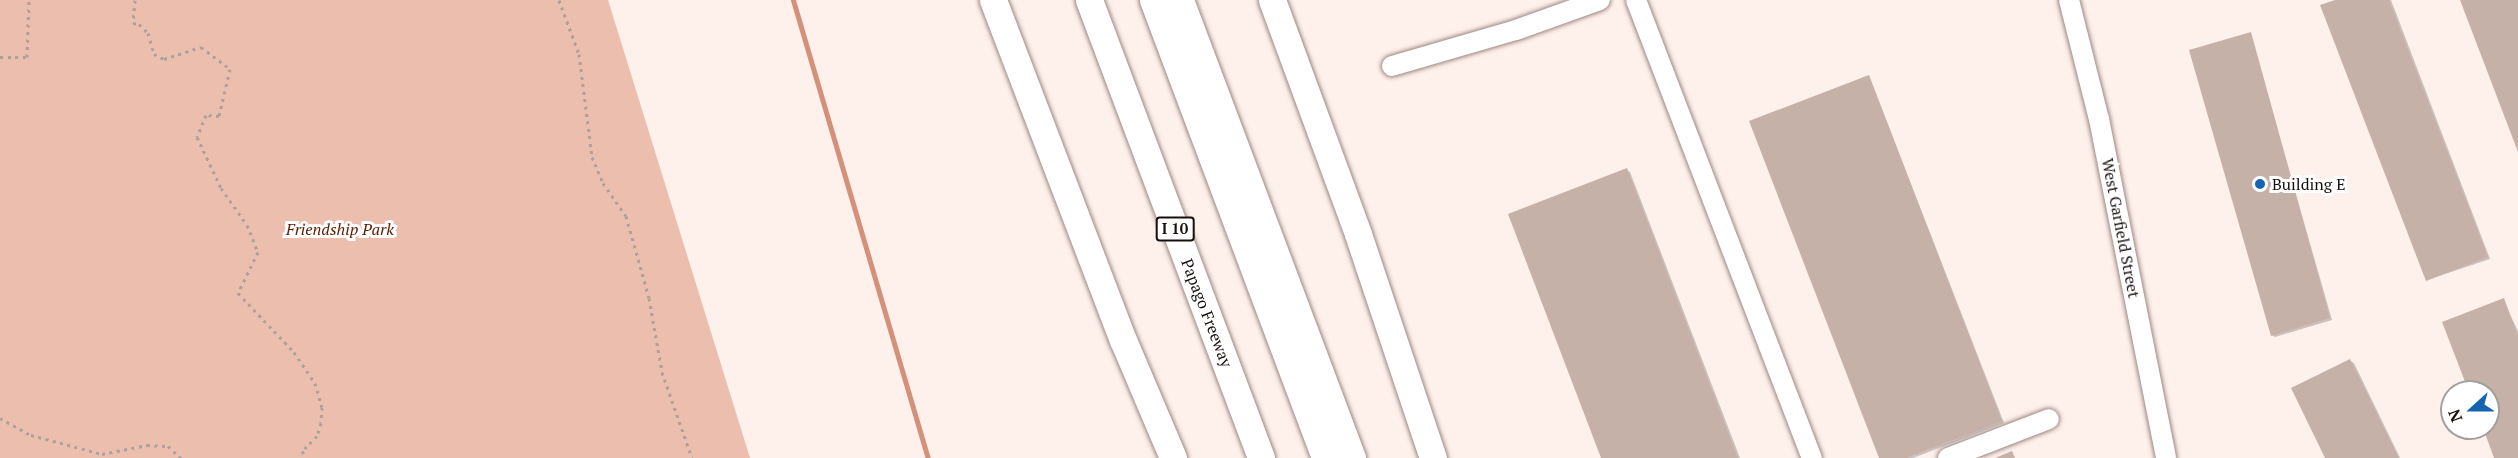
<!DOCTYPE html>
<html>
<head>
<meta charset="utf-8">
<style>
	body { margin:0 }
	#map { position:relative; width:2518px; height:458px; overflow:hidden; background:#fef0eb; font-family:"PT Serif",serif }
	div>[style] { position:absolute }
	.green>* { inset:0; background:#ecbead }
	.shadow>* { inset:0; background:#0003 }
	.stream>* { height:5px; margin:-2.5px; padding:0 2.5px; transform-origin:2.5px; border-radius:2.5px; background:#d49078 }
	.building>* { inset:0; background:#c6b1a9 }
	.path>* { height:3px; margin-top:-1.5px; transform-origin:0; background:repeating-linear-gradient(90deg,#ada19e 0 3px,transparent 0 7.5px) }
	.roads { filter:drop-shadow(0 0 2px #9d8881) drop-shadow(0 0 2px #9d8881) }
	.minor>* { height:20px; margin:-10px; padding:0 10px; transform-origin:10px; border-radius:10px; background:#fff }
	.highway>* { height:27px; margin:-13.5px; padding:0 13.5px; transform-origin:13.5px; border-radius:13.5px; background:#fff }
	.dots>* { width:16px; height:16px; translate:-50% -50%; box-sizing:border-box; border:3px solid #fff; border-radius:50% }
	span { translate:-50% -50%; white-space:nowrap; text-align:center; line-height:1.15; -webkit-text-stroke:6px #fff; paint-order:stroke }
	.shield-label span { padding:2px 4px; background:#fff; border:2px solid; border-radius:4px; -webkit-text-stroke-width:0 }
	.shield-label { font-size:15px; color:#170f0d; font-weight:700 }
	.poi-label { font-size:16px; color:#170f0d }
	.left { translate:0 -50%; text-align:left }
	.street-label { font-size:16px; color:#170f0d }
	.park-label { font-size:16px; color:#5e2108; font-style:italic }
	.north { position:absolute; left:2440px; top:380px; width:60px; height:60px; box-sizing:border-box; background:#fff; border:2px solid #a29f9e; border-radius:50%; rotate:249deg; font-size:16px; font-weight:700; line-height:24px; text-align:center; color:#170f0d }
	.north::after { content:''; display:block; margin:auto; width:21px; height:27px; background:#1663b2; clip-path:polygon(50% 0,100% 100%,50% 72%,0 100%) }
</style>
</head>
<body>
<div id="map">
	<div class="green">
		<div style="clip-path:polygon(0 0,608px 0,750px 458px,0 458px)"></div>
	</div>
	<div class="shadow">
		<div style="clip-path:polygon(2339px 0,2391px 0,2490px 259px,2427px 280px)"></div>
		<div style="clip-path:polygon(2250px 34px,2332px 320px,2275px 337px,2272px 335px)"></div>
		<div style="clip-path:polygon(1869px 76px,2004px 423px,1913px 458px,1880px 458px)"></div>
		<div style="clip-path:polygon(1627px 170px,1630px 172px,1740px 458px,1603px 458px)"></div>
		<div style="clip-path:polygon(2503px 300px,2518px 331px,2518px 458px,2496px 458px,2484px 428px,2488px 428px,2488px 392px,2471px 392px)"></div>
		<div style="clip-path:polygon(2350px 361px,2354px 363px,2400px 458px,2327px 458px)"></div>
	</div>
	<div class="stream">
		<div style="left:793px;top:0;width:477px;rotate:73.6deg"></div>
	</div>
	<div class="building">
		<div style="clip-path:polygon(2335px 0,2389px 0,2488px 257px,2426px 281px,2320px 5px)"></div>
		<div style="clip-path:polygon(2460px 0,2518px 0,2518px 152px)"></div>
		<div style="clip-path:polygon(2251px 32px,2330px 318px,2271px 336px,2189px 50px)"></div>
		<div style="clip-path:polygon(1869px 75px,2002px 421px,1906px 458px,1879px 458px,1749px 121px)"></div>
		<div style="clip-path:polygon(1627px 168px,1738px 458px,1601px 458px,1508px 214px)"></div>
		<div style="clip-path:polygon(2504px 298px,2518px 336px,2518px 458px,2494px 458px,2483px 428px,2488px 428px,2488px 392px,2469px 392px,2442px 322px)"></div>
		<div style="clip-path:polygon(2350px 359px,2399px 458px,2325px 458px,2291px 388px)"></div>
		<div style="clip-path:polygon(2012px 451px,2015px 458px,1995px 458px)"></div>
	</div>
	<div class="path">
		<div style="left:135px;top:0;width:23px;rotate:95deg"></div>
		<div style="left:133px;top:23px;width:6px;rotate:9deg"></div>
		<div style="left:139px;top:24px;width:13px;rotate:45deg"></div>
		<div style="left:148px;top:33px;width:22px;rotate:74deg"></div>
		<div style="left:154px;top:54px;width:11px;rotate:27deg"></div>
		<div style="left:164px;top:59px;width:39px;rotate:-18deg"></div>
		<div style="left:201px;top:47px;width:36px;rotate:37deg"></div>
		<div style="left:230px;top:69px;width:48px;rotate:103.2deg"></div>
		<div style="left:219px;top:116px;width:13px;rotate:-176deg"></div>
		<div style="left:206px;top:115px;width:24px;rotate:112deg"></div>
		<div style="left:197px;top:137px;width:56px;rotate:64.8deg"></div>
		<div style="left:221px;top:188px;width:45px;rotate:54.9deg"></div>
		<div style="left:247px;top:225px;width:29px;rotate:68deg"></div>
		<div style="left:258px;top:252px;width:46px;rotate:116deg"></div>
		<div style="left:238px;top:293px;width:81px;rotate:46.5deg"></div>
		<div style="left:294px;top:352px;width:37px;rotate:56deg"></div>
		<div style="left:315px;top:383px;width:25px;rotate:74deg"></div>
		<div style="left:322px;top:407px;width:16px;rotate:94deg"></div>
		<div style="left:321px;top:423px;width:14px;rotate:107deg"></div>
		<div style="left:317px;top:436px;width:21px;rotate:135deg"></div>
		<div style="left:302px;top:451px;width:8px;rotate:60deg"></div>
		<div style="left:559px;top:0;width:58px;rotate:69.7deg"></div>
		<div style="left:579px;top:54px;width:104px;rotate:82.8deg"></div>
		<div style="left:592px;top:157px;width:28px;rotate:67deg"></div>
		<div style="left:603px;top:183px;width:40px;rotate:55.1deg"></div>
		<div style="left:626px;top:216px;width:85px;rotate:74.3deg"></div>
		<div style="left:649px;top:298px;width:75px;rotate:80deg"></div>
		<div style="left:662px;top:372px;width:91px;rotate:70.8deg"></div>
		<div style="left:0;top:57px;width:27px"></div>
		<div style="left:27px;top:57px;width:57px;rotate:-88deg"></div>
		<div style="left:0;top:418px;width:35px;rotate:29deg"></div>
		<div style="left:31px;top:435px;width:73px;rotate:15deg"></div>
		<div style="left:102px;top:454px;width:46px;rotate:-11.3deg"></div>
		<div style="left:147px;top:445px;width:21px;rotate:3deg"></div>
		<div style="left:168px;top:446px;width:18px;rotate:43deg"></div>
	</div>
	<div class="roads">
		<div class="minor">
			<div style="left:1636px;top:0;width:491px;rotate:69deg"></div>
			<div style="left:2069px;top:0;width:123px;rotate:75.9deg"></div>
			<div style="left:2099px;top:119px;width:346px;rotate:78.8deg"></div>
			<div style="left:1392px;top:66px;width:129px;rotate:-16.2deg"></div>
			<div style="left:1516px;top:30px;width:89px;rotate:-19.7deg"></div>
			<div style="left:1948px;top:458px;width:108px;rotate:-21.1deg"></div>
		</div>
		<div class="highway">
			<div style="left:993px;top:0;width:364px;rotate:69.1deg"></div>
			<div style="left:1123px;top:340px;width:128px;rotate:67deg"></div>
			<div style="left:1089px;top:0;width:489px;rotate:69.4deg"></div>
			<div style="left:1153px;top:0;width:489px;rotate:69.4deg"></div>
			<div style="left:1180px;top:0;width:489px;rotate:69.4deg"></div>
			<div style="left:1272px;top:0;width:249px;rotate:69.8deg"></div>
			<div style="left:1358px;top:234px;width:236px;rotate:71.5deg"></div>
		</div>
	</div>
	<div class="dots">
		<div style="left:2260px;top:184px;background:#1663b2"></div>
	</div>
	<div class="shield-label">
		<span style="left:1175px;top:229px">I 10</span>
	</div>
	<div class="poi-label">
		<span class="left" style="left:2272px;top:184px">Building E</span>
	</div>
	<div class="street-label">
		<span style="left:2121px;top:228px;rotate:79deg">West Garfield Street</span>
		<span style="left:1207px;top:313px;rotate:69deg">Papago Freeway</span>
	</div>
	<div class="park-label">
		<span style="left:340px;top:229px">Friendship Park</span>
	</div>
	<div class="north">N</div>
</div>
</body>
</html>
